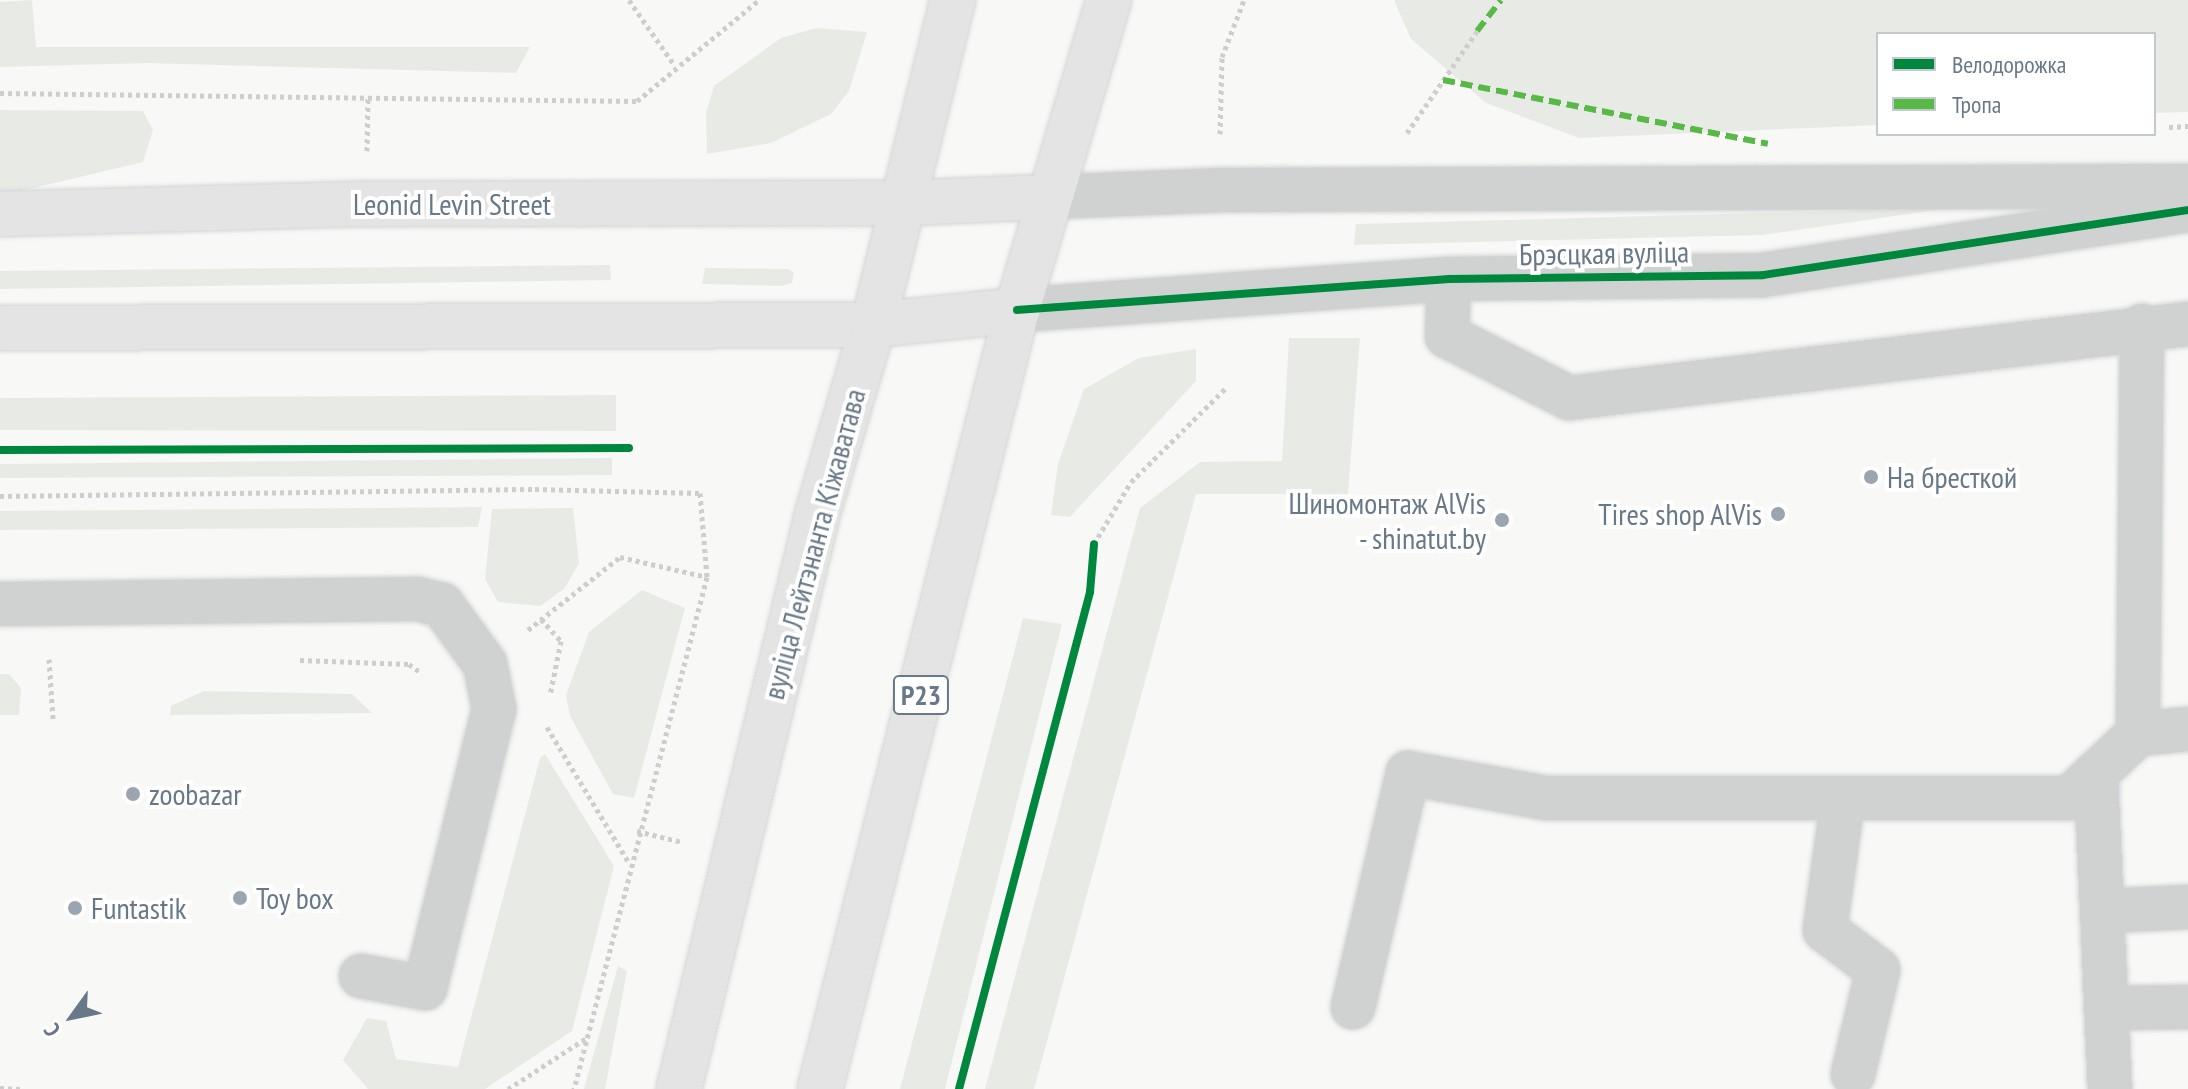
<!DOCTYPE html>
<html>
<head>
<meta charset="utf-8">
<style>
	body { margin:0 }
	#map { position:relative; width:2188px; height:1089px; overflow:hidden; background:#f8f8f7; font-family:"PT Sans Narrow",sans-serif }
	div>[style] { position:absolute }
	.green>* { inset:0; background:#e8ebe5 }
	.path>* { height:5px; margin-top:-2.5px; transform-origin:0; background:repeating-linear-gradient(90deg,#cececf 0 4px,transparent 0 8px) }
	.roads { filter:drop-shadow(0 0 2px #d3d4d5) drop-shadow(0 0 2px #d3d4d5) }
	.minor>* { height:44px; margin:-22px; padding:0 22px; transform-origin:22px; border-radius:22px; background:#d0d2d2 }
	.major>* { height:44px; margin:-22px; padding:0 22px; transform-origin:22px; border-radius:22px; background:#e3e4e3 }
	.quiet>* { height:6px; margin-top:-3px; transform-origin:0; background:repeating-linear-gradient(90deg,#58b947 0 12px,transparent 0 18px) }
	.cycleway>* { height:8px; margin:-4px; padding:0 4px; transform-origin:4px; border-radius:4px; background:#00873e }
	.dots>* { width:22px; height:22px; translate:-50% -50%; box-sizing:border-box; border:4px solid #fff; border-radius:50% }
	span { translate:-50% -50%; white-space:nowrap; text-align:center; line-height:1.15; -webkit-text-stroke:8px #fff; paint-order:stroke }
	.shield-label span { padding:2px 6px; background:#fff; border:2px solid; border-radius:6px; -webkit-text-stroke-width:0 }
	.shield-label { font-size:28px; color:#677888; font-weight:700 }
	.street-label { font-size:30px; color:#677888 }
	.poi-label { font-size:30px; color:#677888 }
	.left { translate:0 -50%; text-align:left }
	.right { translate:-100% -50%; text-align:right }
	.legend { position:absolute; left:1876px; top:32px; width:280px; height:104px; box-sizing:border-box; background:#fff; border:2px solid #c2c9cf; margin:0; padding:10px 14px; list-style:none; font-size:24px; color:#677888 }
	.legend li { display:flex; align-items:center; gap:16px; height:40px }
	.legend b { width:40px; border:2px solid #c2c9cf }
	.north { position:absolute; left:32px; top:977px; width:80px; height:80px; -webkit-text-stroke:6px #fff; paint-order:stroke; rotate:237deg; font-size:22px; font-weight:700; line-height:32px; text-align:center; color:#677888 }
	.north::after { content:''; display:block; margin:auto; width:28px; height:36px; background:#677888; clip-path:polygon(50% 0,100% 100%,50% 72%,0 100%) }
</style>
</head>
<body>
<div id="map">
	<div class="green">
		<div style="clip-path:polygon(32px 0,36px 47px,530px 47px,516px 73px,147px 63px,0 67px,0 2px)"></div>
		<div style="clip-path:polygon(1394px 0,2188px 0,2188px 112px,2154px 113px,2154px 34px,1878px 34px,1878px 125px,1579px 138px,1486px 103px,1411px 39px)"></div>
		<div style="clip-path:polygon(816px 28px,867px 32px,849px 91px,831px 114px,771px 143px,707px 154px,706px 112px,714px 86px,781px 38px)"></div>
		<div style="clip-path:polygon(0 110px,143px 111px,153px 130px,143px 162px,21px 191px,0 191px)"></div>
		<div style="clip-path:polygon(1950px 208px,1762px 235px,1354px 245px,1356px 224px)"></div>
		<div style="clip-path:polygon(610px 265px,611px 280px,0 289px,0 271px)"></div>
		<div style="clip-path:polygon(705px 268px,788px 269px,794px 273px,792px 283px,781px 286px,702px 284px)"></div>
		<div style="clip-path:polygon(1289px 338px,1360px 338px,1348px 494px,1196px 494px,1034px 1089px,985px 1089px,1140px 508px,1200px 462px,1282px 461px)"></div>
		<div style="clip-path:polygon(1196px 349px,1196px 381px,1070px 517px,1051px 515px,1058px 464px,1084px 389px,1139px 358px)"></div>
		<div style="clip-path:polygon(616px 395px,616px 431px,0 430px,0 398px)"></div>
		<div style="clip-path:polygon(612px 458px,612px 475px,0 478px,0 464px)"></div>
		<div style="clip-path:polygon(482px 507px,478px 527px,0 530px,0 511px)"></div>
		<div style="clip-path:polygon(573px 508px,579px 563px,564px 589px,540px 606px,498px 602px,485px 579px,492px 509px)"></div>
		<div style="clip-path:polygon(642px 590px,685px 608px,634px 798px,613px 794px,570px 716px,566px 695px,589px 632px)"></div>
		<div style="clip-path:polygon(1023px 618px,1062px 624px,945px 1089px,900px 1089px)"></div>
		<div style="clip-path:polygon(0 674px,9px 674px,21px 688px,19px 715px,0 715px)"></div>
		<div style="clip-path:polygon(204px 691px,352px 694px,372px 713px,170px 715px,171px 706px)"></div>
		<div style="clip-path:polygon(545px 754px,614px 866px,572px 1031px,485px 1089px,368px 1089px,343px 1060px,367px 1018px,386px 1021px,396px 1059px,458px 1067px,540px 758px)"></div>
		<div style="clip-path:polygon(618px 966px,627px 971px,605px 1089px,584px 1089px)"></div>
	</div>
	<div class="path">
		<div style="left:629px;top:0;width:80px;rotate:55.1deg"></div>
		<div style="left:0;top:93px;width:637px;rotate:0.72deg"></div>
		<div style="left:637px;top:101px;width:158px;rotate:-39.6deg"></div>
		<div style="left:2169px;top:127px;width:19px;rotate:-3deg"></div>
		<div style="left:1407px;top:133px;width:124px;rotate:-55.5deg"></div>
		<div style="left:1220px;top:134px;width:77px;rotate:-88.5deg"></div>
		<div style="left:1222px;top:57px;width:61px;rotate:-68.9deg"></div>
		<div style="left:367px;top:151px;width:55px;rotate:-89deg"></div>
		<div style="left:0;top:496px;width:535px;rotate:-0.75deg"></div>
		<div style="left:535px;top:489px;width:165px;rotate:1.4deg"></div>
		<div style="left:700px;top:493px;width:84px;rotate:85.2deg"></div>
		<div style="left:707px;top:577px;width:529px;rotate:104.56deg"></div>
		<div style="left:541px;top:619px;width:30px;rotate:48deg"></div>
		<div style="left:561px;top:641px;width:55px;rotate:101.5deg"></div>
		<div style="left:528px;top:630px;width:117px;rotate:-38.4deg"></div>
		<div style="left:620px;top:557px;width:89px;rotate:12.9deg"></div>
		<div style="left:49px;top:659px;width:60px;rotate:86.2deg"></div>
		<div style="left:300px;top:660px;width:109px;rotate:2.1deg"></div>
		<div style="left:409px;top:664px;width:14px;rotate:36deg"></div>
		<div style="left:547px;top:727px;width:159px;rotate:58.9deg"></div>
		<div style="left:637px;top:831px;width:46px;rotate:13.7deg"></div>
		<div style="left:0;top:1088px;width:21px;rotate:3deg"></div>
		<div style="left:508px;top:1089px;width:95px;rotate:-33deg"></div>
		<div style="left:959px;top:1089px;width:514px;rotate:-75.23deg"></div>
		<div style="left:1090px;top:592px;width:48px;rotate:-85.2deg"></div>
		<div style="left:1094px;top:544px;width:72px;rotate:-59.2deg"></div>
		<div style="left:1131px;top:482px;width:135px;rotate:-44.7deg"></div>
	</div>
	<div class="roads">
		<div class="minor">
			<div style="left:1048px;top:197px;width:176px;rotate:-2.3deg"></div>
			<div style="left:1224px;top:190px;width:964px;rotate:-0.24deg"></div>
			<div style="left:1449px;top:279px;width:57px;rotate:92deg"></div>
			<div style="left:1447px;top:336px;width:137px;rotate:26.9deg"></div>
			<div style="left:1569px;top:398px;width:623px;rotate:-6.82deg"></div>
			<div style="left:1017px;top:310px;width:433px;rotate:-4.1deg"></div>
			<div style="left:1449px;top:279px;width:314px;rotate:-0.7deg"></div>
			<div style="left:1763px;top:275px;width:430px;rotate:-8.7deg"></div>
			<div style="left:2142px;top:326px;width:408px;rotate:90.6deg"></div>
			<div style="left:2138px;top:734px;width:50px;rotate:-5.7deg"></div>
			<div style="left:0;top:604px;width:417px;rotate:-0.7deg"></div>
			<div style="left:417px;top:599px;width:26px;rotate:13deg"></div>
			<div style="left:442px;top:605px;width:73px;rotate:53.9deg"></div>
			<div style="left:485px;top:664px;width:46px;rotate:78.7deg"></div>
			<div style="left:494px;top:709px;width:287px;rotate:103.9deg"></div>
			<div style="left:425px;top:988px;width:65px;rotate:-169.4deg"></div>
			<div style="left:2096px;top:773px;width:316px;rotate:87.5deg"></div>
			<div style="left:1843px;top:798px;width:133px;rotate:97.8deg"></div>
			<div style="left:1825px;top:930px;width:66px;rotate:37deg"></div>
			<div style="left:1878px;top:970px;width:107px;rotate:103.5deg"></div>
			<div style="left:2102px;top:911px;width:86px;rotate:-2.7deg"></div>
			<div style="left:1353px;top:1007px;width:240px;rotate:-76.8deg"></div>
			<div style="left:1408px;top:773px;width:140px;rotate:10.3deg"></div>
			<div style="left:1546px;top:798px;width:524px"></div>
			<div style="left:2070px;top:798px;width:93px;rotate:-43.3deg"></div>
			<div style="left:2107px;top:1008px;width:81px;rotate:-0.7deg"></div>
		</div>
		<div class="major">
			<div style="left:0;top:214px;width:365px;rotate:-1.6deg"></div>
			<div style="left:365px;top:204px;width:539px;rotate:-0.11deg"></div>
			<div style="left:904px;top:203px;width:144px;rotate:-2.4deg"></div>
			<div style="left:0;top:328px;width:873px;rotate:-0.2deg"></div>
			<div style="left:873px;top:325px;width:145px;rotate:-5.9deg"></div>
			<div style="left:679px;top:1089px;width:594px;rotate:-76.46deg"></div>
			<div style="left:818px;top:512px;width:195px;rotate:-73.6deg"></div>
			<div style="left:873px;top:325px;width:335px;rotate:-76.2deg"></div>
			<div style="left:820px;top:1089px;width:804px;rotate:-75.81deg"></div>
			<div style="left:1017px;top:310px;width:323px;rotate:-73.5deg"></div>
		</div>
	</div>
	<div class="quiet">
		<div style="left:1477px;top:31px;width:39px;rotate:-52deg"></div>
		<div style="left:1443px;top:80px;width:331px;rotate:11.1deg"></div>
	</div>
	<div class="cycleway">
		<div style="left:1017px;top:310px;width:433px;rotate:-4.1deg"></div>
		<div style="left:1449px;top:279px;width:314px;rotate:-0.7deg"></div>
		<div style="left:1763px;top:275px;width:430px;rotate:-8.7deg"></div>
		<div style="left:0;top:450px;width:629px;rotate:-0.18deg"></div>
		<div style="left:959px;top:1089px;width:514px;rotate:-75.23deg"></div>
		<div style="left:1090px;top:592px;width:48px;rotate:-85.2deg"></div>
	</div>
	<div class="dots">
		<div style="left:1871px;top:477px;background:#9aa5af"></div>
		<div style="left:1778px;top:514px;background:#9aa5af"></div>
		<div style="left:1502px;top:520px;background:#9aa5af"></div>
		<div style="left:133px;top:794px;background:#9aa5af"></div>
		<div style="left:240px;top:898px;background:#9aa5af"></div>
		<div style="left:75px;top:908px;background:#9aa5af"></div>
	</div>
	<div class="shield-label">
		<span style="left:921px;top:695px">Р23</span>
	</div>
	<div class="street-label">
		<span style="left:452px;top:204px">Leonid Levin Street</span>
		<span style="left:1604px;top:253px;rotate:-1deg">Брэсцкая вуліца</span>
		<span style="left:814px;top:544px;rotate:-75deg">вуліца Лейтэнанта Кіжаватава</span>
	</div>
	<div class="poi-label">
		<span class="left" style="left:1887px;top:477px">На бресткой</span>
		<span class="right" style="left:1486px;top:520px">Шиномонтаж AlVis<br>- shinatut.by</span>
		<span class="right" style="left:1762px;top:514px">Tires shop AlVis</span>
		<span class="left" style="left:149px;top:794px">zoobazar</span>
		<span class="left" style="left:256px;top:898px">Toy box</span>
		<span class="left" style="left:91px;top:908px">Funtastik</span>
	</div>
	<ul class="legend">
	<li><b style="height:10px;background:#00873e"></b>Велодорожка</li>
	<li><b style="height:10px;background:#58b947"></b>Тропа</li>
	</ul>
	<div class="north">С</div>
</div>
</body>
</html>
